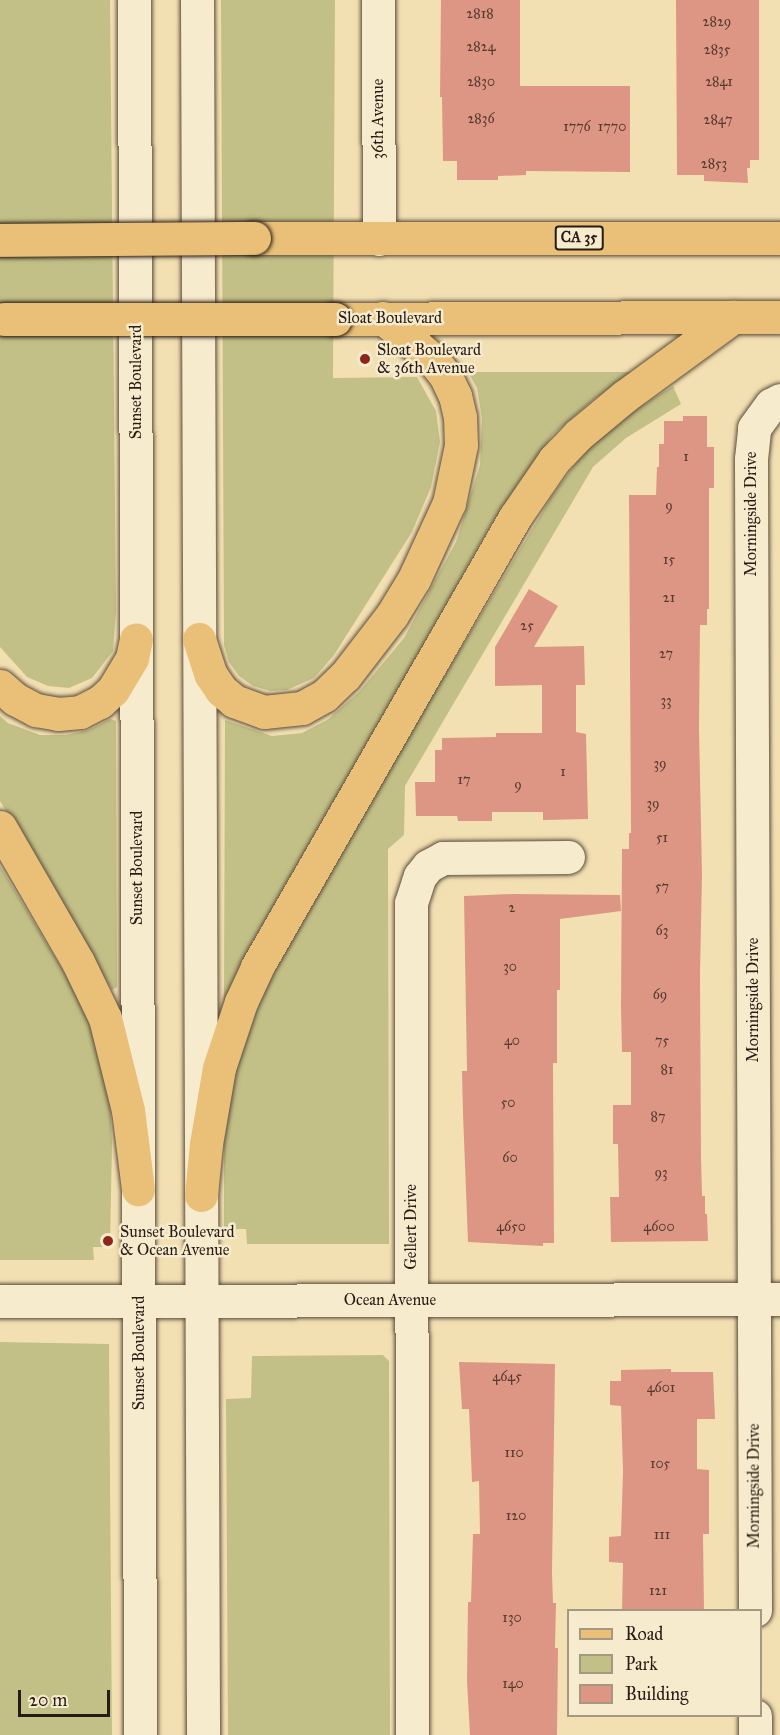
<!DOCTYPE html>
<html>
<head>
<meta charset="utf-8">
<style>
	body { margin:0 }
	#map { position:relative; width:780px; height:1735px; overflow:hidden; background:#f3e0b2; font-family:"IM FELL Great Primer",serif }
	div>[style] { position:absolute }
	.green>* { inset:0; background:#c3c087 }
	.building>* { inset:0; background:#dc9683 }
	.roads { filter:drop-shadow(0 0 2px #5b4c3c) drop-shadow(0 0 2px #5b4c3c) }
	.street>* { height:33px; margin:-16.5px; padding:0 16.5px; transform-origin:16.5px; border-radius:16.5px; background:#f7ebcd }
	.secondary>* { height:33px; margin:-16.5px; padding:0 16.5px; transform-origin:16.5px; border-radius:16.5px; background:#f7ebcd }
	.primary>* { height:33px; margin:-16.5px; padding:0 16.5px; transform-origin:16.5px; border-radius:16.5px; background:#eac079 }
	.bridges { filter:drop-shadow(0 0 2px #281b15) drop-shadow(0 0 2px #281b15) }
	.primary-bridge>* { height:33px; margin:-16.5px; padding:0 16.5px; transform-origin:16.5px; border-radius:16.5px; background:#eac079 }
	.dots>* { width:16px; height:16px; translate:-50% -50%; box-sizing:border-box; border:3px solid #f7ebcd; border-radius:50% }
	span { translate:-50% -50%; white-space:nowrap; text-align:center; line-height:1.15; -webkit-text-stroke:5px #f7ebcd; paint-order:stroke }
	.number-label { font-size:14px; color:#553a30 }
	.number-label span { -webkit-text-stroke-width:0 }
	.shield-label span { padding:2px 4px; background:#f7ebcd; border:2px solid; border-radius:4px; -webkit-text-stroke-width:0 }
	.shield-label { font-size:15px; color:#281b15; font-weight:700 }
	.street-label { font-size:16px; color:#281b15 }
	.poi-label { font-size:16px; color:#281b15 }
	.left { translate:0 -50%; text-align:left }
	.legend { position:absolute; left:567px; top:1609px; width:195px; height:108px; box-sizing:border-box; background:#f7ebcd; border:2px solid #a49883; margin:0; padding:8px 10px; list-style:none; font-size:18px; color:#281b15 }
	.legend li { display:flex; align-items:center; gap:12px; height:30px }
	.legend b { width:30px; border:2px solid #a49883 }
	.scale { position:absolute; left:18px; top:1690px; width:92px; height:27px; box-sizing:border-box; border:3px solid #281b15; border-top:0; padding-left:8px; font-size:18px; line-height:21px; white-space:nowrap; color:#281b15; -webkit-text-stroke:4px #f7ebcd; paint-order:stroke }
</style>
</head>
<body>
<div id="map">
	<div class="green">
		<div style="clip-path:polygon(0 0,110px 0,116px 611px,113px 651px,92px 678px,69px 688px,48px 686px,27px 677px,0 647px)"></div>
		<div style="clip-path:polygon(221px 0,335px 0,333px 378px,417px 377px,436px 411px,440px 442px,431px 487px,412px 532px,334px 655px,314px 678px,287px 690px,270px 691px,253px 686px,239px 676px,229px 662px,224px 645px)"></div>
		<div style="clip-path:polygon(468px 372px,633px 372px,594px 399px,553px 434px,491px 525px,224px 1002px,225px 720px,272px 736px,302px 733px,327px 720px,359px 692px,404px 638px,456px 542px,480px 465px,482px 418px,477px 388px)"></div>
		<div style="clip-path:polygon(673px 386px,681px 404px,626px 438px,593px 467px,405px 786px,404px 835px,388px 849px,389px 1244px,247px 1244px,246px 1229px,224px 1229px,224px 1142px,235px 1072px,262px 996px,292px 937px,358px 820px,552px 496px,586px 449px,621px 419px)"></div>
		<div style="clip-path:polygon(0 716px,8px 723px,40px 735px,66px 735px,89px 730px,110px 719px,116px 721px,117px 987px,112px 990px,0 801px)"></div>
		<div style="clip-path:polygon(0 866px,77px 994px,99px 1049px,110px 1100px,112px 1143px,110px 1247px,93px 1247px,94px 1260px,0 1260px)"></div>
		<div style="clip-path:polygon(0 1342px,109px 1344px,112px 1735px,0 1735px)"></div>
		<div style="clip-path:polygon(383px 1355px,389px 1361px,390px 1735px,228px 1735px,226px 1399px,251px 1398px,252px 1356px)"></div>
	</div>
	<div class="building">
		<div style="clip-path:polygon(441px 0,520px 0,520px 86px,630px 86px,630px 172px,526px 171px,526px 175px,498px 176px,498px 180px,457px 180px,457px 161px,443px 161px,442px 97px,440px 97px)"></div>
		<div style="clip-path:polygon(676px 0,759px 0,759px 160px,750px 160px,750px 168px,747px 168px,748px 183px,704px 181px,704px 175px,677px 175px)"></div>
		<div style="clip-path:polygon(683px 416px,707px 416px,707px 447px,714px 447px,714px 488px,709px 488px,709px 609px,707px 609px,707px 625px,700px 625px,699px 728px,702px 874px,700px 974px,701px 1157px,702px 1196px,705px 1196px,705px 1214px,707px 1214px,708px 1241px,611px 1242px,610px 1197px,619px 1197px,618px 1144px,613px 1144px,613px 1105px,631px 1105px,631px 1052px,622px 1052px,621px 1007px,622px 849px,629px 849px,629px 833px,631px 833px,629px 495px,656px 495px,657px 467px,659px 467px,659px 444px,664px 444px,664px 421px,683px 421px)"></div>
		<div style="clip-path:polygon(529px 589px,558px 606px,534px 647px,584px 646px,585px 685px,576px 685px,576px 732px,586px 734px,588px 819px,543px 820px,543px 812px,492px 812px,492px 821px,458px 821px,457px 816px,416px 816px,415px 782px,435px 782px,435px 750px,442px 750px,442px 738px,496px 737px,496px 733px,542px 733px,542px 685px,495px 686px,495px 647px)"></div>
		<div style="clip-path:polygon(513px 894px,620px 895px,621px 911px,560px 919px,560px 990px,557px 990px,557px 1063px,553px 1063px,554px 1243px,543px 1243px,543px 1246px,468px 1242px,463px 1114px,462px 1071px,467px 1071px,464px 896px)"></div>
		<div style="clip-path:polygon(459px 1362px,555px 1364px,552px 1573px,553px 1603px,556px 1603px,555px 1648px,558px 1648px,557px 1735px,470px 1735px,467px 1681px,468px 1602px,471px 1602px,473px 1534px,480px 1534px,479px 1481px,472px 1482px,469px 1409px,462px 1409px)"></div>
		<div style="clip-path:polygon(671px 1369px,671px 1372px,713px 1372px,715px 1419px,697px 1419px,697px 1469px,709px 1470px,709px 1534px,703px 1534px,704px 1611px,622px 1611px,623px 1563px,609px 1562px,609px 1537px,621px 1536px,623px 1471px,621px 1406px,610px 1405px,610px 1381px,621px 1381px,621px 1370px)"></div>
	</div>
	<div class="roads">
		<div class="street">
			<div style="left:0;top:1301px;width:139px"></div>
			<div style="left:755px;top:1610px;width:1151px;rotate:-90.2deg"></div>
			<div style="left:751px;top:459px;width:31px;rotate:-84deg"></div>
			<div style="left:754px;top:428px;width:29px;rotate:-54deg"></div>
			<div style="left:771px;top:405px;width:10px;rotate:-29deg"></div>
			<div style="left:755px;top:1716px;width:19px;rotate:90deg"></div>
			<div style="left:412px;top:1735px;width:832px;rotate:-90.07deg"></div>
			<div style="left:411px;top:903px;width:28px;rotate:-72deg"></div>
			<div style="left:420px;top:876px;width:13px;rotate:-51deg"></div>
			<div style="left:428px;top:866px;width:17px;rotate:-28deg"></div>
			<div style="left:443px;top:858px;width:125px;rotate:-0.5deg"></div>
		</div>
		<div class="secondary">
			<div style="left:134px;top:0;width:1735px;rotate:89.8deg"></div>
			<div style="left:197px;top:0;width:1735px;rotate:89.8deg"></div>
			<div style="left:378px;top:0;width:239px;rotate:89.8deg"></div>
			<div style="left:139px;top:1301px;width:641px;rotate:-0.18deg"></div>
		</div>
		<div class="primary">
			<div style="left:254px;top:238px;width:526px"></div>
			<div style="left:335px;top:319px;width:445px;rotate:-0.3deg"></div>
			<div style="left:199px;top:639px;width:38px;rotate:72deg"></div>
			<div style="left:211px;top:675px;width:18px;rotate:56deg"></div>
			<div style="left:221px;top:690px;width:17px;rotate:40deg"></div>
			<div style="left:234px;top:701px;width:32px;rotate:20deg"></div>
			<div style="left:264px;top:712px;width:38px;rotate:-6deg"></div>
			<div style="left:302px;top:708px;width:25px;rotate:-29deg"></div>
			<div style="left:324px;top:696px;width:29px;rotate:-44deg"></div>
			<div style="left:345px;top:676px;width:77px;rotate:-52.4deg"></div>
			<div style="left:392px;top:615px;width:42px;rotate:-58.6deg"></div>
			<div style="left:414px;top:579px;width:84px;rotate:-65.3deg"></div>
			<div style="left:449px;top:503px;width:59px;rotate:-78.3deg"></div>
			<div style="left:461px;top:445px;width:28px;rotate:-92deg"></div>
			<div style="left:460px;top:417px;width:22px;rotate:-103deg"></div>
			<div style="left:455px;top:396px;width:23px;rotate:-115deg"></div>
			<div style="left:445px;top:375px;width:21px;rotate:-129deg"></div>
			<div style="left:432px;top:359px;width:64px;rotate:-140.1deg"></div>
			<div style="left:0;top:686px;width:20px;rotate:41deg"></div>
			<div style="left:15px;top:699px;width:24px;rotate:28deg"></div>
			<div style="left:36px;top:710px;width:22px;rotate:10deg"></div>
			<div style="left:58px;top:714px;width:22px;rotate:-5deg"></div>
			<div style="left:80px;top:712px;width:22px;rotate:-27deg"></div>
			<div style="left:100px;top:702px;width:18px;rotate:-43deg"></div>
			<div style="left:113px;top:690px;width:37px;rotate:-59deg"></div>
			<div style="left:132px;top:658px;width:19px;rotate:-78deg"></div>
			<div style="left:0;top:827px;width:156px;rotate:60deg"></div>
			<div style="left:78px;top:962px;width:62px;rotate:64.3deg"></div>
			<div style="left:105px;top:1018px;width:95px;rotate:76deg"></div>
			<div style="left:128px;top:1110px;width:80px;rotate:82.8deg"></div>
			<div style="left:201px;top:1195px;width:51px;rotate:-84.4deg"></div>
			<div style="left:206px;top:1144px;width:77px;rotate:-80.3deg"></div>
			<div style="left:219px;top:1068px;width:70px;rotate:-71.6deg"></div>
			<div style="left:241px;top:1002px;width:38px;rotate:-65deg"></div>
			<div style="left:257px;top:967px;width:519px;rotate:-60.17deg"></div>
			<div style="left:515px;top:517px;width:69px;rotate:-55.6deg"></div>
			<div style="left:554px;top:460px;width:35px;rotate:-46deg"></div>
			<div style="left:578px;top:435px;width:61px;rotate:-39.7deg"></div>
			<div style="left:625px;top:396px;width:134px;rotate:-36.2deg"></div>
		</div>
	</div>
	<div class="bridges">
		<div class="primary-bridge">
			<div style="left:1px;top:240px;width:253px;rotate:-0.5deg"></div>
			<div style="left:4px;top:319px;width:331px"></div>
		</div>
	</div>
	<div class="dots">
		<div style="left:365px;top:359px;background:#8f2418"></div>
		<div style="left:108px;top:1241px;background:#8f2418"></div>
	</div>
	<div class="number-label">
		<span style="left:480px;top:14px">2818</span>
		<span style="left:717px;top:22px">2829</span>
		<span style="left:481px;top:47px">2824</span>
		<span style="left:717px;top:50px">2835</span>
		<span style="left:481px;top:82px">2830</span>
		<span style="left:719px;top:82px">2841</span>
		<span style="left:481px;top:119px">2836</span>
		<span style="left:718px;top:120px">2847</span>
		<span style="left:577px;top:127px">1776</span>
		<span style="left:612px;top:127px">1770</span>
		<span style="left:714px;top:164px">2853</span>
		<span style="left:686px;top:457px">1</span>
		<span style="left:669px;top:506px">9</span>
		<span style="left:669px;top:560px">15</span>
		<span style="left:669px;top:598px">21</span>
		<span style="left:527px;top:626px">25</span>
		<span style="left:666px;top:654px">27</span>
		<span style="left:666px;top:701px">33</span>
		<span style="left:660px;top:764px">39</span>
		<span style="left:563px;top:772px">1</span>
		<span style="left:464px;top:780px">17</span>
		<span style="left:518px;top:785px">9</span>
		<span style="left:653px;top:804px">39</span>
		<span style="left:662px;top:838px">51</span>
		<span style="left:662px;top:887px">57</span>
		<span style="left:512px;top:908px">2</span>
		<span style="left:662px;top:931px">63</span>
		<span style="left:510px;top:967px">30</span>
		<span style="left:660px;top:995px">69</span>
		<span style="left:512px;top:1041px">40</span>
		<span style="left:662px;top:1041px">75</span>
		<span style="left:667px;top:1070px">81</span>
		<span style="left:508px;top:1103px">50</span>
		<span style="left:658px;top:1117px">87</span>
		<span style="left:510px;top:1158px">60</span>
		<span style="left:661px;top:1173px">93</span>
		<span style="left:511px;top:1227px">4650</span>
		<span style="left:659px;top:1227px">4600</span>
		<span style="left:507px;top:1377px">4645</span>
		<span style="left:661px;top:1388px">4601</span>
		<span style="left:514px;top:1453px">110</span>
		<span style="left:660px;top:1464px">105</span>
		<span style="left:516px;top:1516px">120</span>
		<span style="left:662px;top:1535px">111</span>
		<span style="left:658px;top:1591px">121</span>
		<span style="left:512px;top:1618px">130</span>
		<span style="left:513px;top:1684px">140</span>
	</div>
	<div class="shield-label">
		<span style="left:579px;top:238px">CA 35</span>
	</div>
	<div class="street-label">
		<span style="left:378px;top:119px;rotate:-90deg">36th Avenue</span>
		<span style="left:390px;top:318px">Sloat Boulevard</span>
		<span style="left:136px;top:382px;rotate:-90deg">Sunset Boulevard</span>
		<span style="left:751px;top:514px;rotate:-90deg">Morningside Drive</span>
		<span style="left:137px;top:868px;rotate:-90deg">Sunset Boulevard</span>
		<span style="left:753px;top:1000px;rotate:-90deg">Morningside Drive</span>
		<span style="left:411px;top:1227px;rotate:-90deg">Gellert Drive</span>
		<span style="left:390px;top:1300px">Ocean Avenue</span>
		<span style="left:139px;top:1353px;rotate:-90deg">Sunset Boulevard</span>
		<span style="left:754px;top:1486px;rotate:-90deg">Morningside Drive</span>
	</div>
	<div class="poi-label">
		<span class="left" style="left:377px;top:359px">Sloat Boulevard<br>&amp; 36th Avenue</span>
		<span class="left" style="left:120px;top:1241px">Sunset Boulevard<br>&amp; Ocean Avenue</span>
	</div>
	<ul class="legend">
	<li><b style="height:8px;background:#eac079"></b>Road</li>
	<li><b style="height:16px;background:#c3c087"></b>Park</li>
	<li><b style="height:16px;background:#dc9683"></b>Building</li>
	</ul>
	<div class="scale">20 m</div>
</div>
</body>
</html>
